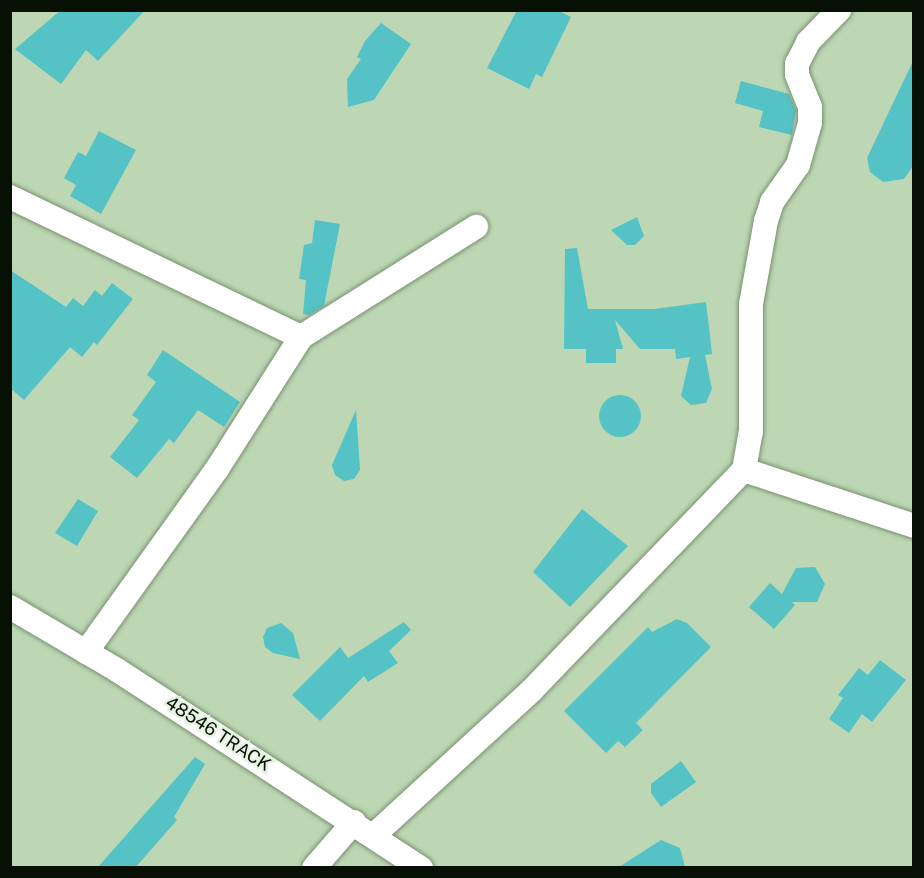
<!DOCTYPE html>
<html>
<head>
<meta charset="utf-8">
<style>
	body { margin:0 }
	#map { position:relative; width:924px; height:878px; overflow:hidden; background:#bdd7b4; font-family:"Public Sans",sans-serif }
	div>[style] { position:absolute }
	.building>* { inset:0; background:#55c2c5 }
	.round { border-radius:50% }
	.roads { filter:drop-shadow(0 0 2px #78906f) drop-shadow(0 0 2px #78906f) }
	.street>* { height:24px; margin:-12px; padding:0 12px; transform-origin:12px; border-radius:12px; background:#fff }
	span { translate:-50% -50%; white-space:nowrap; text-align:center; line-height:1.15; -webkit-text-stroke:5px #e6f3e1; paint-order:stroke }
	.street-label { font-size:18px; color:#071005 }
	.frame { position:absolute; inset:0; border:12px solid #071005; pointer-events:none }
</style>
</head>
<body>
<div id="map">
	<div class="building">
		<div style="clip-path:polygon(61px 10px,145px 10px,98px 61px,86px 50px,61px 84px,15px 49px)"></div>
		<div style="clip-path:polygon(517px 10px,557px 10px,571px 17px,542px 77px,536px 74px,529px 89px,487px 68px)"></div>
		<div style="clip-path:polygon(381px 23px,411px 44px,374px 100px,348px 107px,347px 79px,361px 59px,357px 57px,365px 41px)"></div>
		<div style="clip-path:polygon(914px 59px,913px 166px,904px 179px,883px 182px,870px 172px,867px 158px)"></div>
		<div style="clip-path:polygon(741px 81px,789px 94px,796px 110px,792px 135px,759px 127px,763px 111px,735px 103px)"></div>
		<div style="clip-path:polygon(99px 131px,136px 150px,101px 214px,70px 196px,76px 185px,64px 178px,78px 152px,86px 156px)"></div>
		<div style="clip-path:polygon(637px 217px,644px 236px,635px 245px,627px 245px,611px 230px)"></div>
		<div style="clip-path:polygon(315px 220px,340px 224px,324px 306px,309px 315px,303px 314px,306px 280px,299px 279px,304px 245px,312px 243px)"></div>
		<div style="clip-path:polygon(577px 248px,588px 309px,654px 309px,706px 302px,712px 354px,705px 355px,712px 389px,706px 403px,691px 405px,681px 396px,690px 357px,676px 359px,675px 349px,640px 349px,615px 320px,623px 349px,616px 349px,616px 363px,586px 363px,586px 349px,564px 349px,565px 249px)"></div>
		<div style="clip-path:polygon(10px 270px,66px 307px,73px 298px,83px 306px,95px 290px,102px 296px,112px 283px,133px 299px,97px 345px,94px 342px,82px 357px,70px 347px,24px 400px,10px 388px)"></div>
		<div style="clip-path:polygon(163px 350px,240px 402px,224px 427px,198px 410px,174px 443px,169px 439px,137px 478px,110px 457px,139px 420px,132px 415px,156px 382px,147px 375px)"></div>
		<div class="round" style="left:599px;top:395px;width:42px;height:42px"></div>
		<div style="clip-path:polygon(356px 410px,360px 470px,354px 479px,344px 481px,335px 475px,332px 465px)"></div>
		<div style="clip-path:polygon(78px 499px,98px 511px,77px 546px,55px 533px)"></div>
		<div style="clip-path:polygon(582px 509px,628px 546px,570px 607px,533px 572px)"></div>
		<div style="clip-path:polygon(815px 567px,825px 584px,817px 602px,792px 602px,795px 605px,774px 629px,749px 607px,770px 583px,782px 594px,796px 568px)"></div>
		<div style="clip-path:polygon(677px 619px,687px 623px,711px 647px,636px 723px,643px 730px,625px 747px,618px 741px,606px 753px,564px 711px,648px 627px,652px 632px)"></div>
		<div style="clip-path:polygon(404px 622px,411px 630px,389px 651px,398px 663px,368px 682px,364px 676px,320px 721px,292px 695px,340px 647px,348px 658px)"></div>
		<div style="clip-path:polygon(281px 623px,293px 633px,300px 659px,273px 653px,265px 647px,263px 637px,267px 628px)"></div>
		<div style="clip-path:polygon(880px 660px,906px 680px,872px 722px,862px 714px,849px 733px,829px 719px,843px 698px,838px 695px,859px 668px,868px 675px)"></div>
		<div style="clip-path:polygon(195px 757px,205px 764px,174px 817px,177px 820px,136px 867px,98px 867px)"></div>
		<div style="clip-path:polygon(681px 761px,696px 782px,661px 807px,651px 793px,651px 784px)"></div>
		<div style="clip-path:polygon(661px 840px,680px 848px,685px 867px,619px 867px)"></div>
	</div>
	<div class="roads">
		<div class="street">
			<div style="left:10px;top:197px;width:323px;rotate:25.7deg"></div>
			<div style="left:744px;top:470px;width:179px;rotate:18.2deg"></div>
			<div style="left:10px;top:607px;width:124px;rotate:30.5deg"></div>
			<div style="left:117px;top:670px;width:363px;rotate:33.1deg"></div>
			<div style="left:86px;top:652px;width:225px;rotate:-54.4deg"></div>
			<div style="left:217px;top:469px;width:156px;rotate:-57.5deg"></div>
			<div style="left:301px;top:337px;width:207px;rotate:-32.2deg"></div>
			<div style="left:374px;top:835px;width:214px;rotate:-42.5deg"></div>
			<div style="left:532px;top:690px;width:306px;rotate:-46.1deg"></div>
			<div style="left:744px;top:470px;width:39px;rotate:-80deg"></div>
			<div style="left:751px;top:432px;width:128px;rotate:-90deg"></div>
			<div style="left:751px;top:304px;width:84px;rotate:-79.8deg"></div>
			<div style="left:766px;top:221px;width:20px;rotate:-72deg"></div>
			<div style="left:772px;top:202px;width:45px;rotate:-54.9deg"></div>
			<div style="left:798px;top:165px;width:44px;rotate:-74.1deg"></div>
			<div style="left:810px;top:123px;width:16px;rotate:-90deg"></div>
			<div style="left:810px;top:107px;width:35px;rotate:-112deg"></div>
			<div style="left:797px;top:74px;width:10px;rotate:-90deg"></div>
			<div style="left:797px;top:64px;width:25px;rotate:-63deg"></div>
			<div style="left:808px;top:42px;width:45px;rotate:-45.9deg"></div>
			<div style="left:314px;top:868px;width:61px;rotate:-49deg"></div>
		</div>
	</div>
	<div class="street-label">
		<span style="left:218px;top:734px;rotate:33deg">48546 TRACK</span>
	</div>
	<div class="frame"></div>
</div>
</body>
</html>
